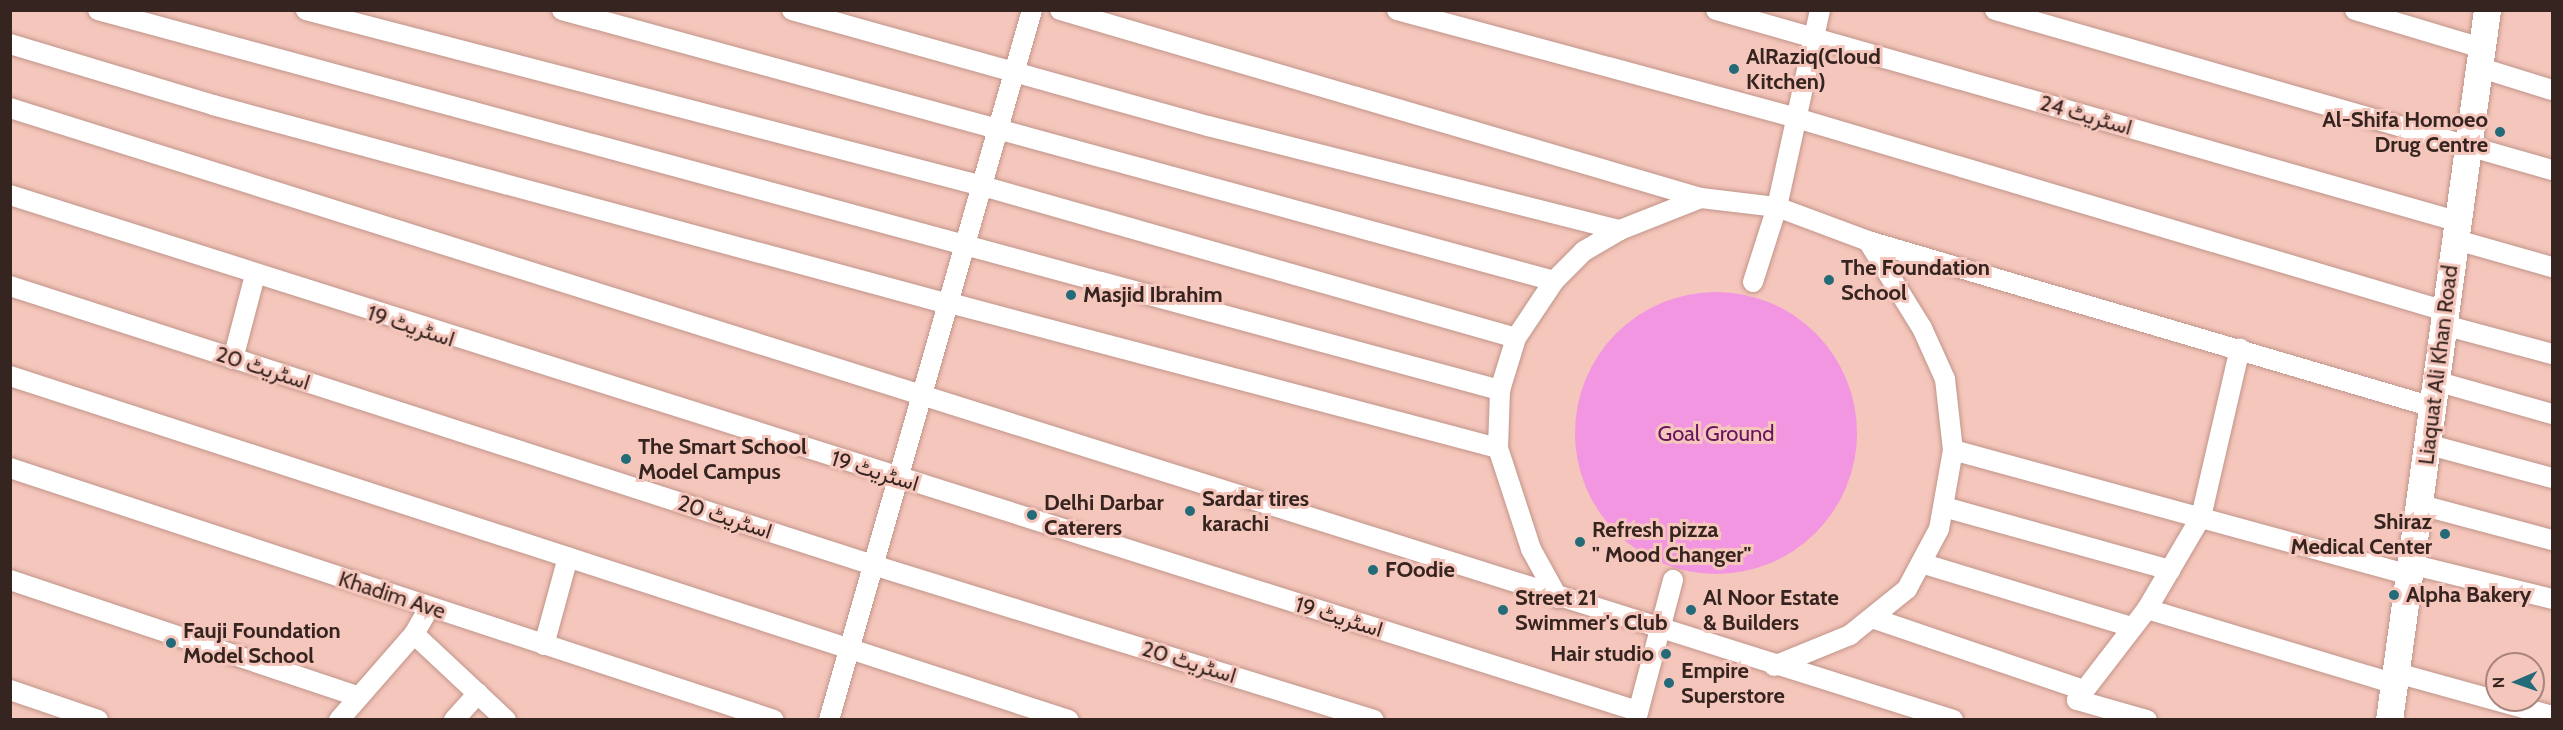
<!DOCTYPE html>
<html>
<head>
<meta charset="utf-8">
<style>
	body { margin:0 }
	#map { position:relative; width:2563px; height:730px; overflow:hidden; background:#f5c6bb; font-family:Cabin,Vazirmatn,sans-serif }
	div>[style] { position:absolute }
	.green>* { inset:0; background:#f296e2 }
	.round { border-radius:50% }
	.roads { filter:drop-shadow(0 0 2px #c09489) drop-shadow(0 0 2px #c09489) }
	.street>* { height:20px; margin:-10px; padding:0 10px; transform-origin:10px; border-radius:10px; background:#fff }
	.secondary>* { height:27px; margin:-13.5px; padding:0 13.5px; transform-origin:13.5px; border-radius:13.5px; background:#fff }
	.dots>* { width:16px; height:16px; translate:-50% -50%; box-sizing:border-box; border:3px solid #f5c6bb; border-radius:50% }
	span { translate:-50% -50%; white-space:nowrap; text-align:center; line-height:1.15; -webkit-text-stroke:6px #f5c6bb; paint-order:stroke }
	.poi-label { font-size:22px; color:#362420; font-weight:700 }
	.left { translate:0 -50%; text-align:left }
	.right { translate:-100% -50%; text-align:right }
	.street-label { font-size:22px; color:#362420 }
	.park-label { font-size:22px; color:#68145e }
	.frame { position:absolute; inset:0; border:12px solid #362420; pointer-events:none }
	.north { position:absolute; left:2485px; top:652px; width:60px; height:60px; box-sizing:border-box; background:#f5c6bb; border:2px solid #a9857d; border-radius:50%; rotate:268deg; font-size:16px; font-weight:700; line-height:24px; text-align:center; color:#362420 }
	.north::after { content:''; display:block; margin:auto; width:21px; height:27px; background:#246b79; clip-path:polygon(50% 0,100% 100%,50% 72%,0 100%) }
</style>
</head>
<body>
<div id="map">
	<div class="green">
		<div class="round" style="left:1575px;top:292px;width:282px;height:282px"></div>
	</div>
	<div class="roads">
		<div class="street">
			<div style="left:98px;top:10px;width:1453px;rotate:15.17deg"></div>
			<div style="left:306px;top:10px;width:695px;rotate:14.58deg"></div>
			<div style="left:979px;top:185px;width:558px;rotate:15.9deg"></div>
			<div style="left:562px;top:10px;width:1028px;rotate:15.28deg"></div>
			<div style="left:792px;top:10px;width:432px;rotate:15.6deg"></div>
			<div style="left:1208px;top:126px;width:425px;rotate:14.2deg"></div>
			<div style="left:1060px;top:10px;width:668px;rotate:16.35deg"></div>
			<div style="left:1397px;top:10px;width:410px;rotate:15.1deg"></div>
			<div style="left:1793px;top:117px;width:680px;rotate:16.57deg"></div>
			<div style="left:1716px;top:10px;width:769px;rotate:15.91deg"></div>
			<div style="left:1995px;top:10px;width:580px;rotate:16.03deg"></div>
			<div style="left:2355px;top:10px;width:133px;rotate:16.7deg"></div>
			<div style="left:10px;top:44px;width:212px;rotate:16.7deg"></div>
			<div style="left:213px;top:105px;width:758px;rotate:15.14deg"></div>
			<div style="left:2478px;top:67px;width:77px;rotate:17.3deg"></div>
			<div style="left:10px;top:108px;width:2037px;rotate:17.48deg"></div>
			<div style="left:10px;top:195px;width:1708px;rotate:17.59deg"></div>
			<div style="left:2453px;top:239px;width:103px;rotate:15.8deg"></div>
			<div style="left:1868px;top:241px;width:592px;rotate:16.38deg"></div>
			<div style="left:1753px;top:282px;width:79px;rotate:-72.3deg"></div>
			<div style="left:1777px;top:207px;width:202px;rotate:-77.7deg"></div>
			<div style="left:10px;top:286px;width:907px;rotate:17.92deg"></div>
			<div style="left:873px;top:565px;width:524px;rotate:17.19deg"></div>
			<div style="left:946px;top:302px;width:571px;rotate:14.82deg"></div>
			<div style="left:2444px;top:325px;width:112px;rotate:15deg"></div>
			<div style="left:233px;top:359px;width:87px;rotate:-75.3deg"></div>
			<div style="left:10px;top:376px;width:1113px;rotate:18deg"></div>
			<div style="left:2439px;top:382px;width:117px;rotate:15.8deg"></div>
			<div style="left:2430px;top:445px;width:126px;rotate:15.1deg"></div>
			<div style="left:1953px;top:450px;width:475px;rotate:15.3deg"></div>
			<div style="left:10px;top:468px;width:804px;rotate:18.25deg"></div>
			<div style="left:2421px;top:505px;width:136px;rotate:15deg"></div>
			<div style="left:1944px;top:507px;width:235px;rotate:15.6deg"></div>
			<div style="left:1921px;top:563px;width:220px;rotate:16.9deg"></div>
			<div style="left:2414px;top:565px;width:142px;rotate:13.8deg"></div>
			<div style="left:10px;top:580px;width:368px;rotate:18.5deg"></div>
			<div style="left:1558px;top:598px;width:56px;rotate:-118.9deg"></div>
			<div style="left:1531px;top:549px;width:106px;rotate:-108.1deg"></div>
			<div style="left:1498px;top:448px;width:58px;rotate:-88deg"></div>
			<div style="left:1500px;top:390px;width:54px;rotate:-72.9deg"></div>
			<div style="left:1516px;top:338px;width:69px;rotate:-56.3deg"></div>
			<div style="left:1554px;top:281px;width:42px;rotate:-45deg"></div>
			<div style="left:1584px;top:251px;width:42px;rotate:-30.3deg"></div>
			<div style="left:1620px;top:230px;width:87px;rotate:-21.6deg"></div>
			<div style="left:1701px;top:198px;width:77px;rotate:6.8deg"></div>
			<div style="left:1777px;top:207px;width:97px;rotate:20.5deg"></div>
			<div style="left:1868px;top:241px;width:102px;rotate:58.2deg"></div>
			<div style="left:1922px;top:328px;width:56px;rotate:65.7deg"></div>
			<div style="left:1945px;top:379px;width:71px;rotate:83.6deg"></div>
			<div style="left:1953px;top:450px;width:80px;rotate:100deg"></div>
			<div style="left:1939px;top:529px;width:68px;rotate:118.1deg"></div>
			<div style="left:1907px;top:589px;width:73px;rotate:141.1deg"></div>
			<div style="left:1850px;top:635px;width:82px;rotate:157.8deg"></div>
			<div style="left:2147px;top:609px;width:259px;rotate:16.8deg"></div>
			<div style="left:1872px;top:618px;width:221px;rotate:18.8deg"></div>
			<div style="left:414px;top:634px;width:126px;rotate:43.1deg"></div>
			<div style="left:544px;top:645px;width:91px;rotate:-74.7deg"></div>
			<div style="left:2397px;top:673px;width:161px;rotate:15.5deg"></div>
			<div style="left:10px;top:690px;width:93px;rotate:18.8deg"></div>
			<div style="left:339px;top:720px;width:114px;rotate:-48.9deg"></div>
			<div style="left:414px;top:634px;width:30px;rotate:-60deg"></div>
			<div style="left:454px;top:720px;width:36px;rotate:-48deg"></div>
			<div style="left:829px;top:720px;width:738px;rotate:-74.04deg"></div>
			<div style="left:1636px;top:720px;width:145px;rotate:-75.2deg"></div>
			<div style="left:2147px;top:720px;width:73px;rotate:-164.1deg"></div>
			<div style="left:2077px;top:700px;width:115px;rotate:-52.4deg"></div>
			<div style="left:2147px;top:609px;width:107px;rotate:-59.6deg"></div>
			<div style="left:2201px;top:517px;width:173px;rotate:-77deg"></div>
		</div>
		<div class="secondary">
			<div style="left:2389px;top:720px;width:717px;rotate:-82.14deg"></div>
		</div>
	</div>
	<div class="dots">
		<div style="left:1734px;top:69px;background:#246b79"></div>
		<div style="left:2500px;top:132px;background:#246b79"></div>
		<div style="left:1829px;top:280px;background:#246b79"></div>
		<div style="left:1071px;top:295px;background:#246b79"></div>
		<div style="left:626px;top:459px;background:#246b79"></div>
		<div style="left:1190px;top:511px;background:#246b79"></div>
		<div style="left:1032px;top:515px;background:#246b79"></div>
		<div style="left:2445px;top:534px;background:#246b79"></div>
		<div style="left:1580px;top:542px;background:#246b79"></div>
		<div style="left:1373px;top:570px;background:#246b79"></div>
		<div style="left:2394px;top:595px;background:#246b79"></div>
		<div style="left:1503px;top:610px;background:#246b79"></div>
		<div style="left:1691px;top:610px;background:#246b79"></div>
		<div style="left:171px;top:643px;background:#246b79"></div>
		<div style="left:1666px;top:654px;background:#246b79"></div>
		<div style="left:1669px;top:683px;background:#246b79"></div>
	</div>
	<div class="poi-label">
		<span class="left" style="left:1746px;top:69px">AlRaziq(Cloud<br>Kitchen)</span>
		<span class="right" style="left:2488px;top:132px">Al-Shifa Homoeo<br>Drug Centre</span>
		<span class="left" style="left:1841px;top:280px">The Foundation<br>School</span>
		<span class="left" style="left:1083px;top:295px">Masjid Ibrahim</span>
		<span class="left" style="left:638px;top:459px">The Smart School<br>Model Campus</span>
		<span class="left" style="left:1202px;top:511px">Sardar tires<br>karachi</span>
		<span class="left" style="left:1044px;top:515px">Delhi Darbar<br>Caterers</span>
		<span class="right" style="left:2432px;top:534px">Shiraz<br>Medical Center</span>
		<span class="left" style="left:1592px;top:542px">Refresh pizza<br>" Mood Changer"</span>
		<span class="left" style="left:1385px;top:570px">FOodie</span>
		<span class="left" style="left:2406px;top:595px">Alpha Bakery</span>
		<span class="left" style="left:1515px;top:610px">Street 21<br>Swimmer's Club</span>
		<span class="left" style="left:1703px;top:610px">Al Noor Estate<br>&amp; Builders</span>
		<span class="left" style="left:183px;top:643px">Fauji Foundation<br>Model School</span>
		<span class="right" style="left:1654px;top:654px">Hair studio</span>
		<span class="left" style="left:1681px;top:683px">Empire<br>Superstore</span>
	</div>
	<div class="street-label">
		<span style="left:2086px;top:115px;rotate:16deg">اسٹریٹ 24</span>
		<span style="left:411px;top:326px;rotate:18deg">اسٹریٹ 19</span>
		<span style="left:2438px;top:365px;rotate:-83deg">Liaquat Ali Khan Road</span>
		<span style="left:263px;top:368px;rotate:18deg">اسٹریٹ 20</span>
		<span style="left:875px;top:471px;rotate:17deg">اسٹریٹ 19</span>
		<span style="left:725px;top:517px;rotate:18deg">اسٹریٹ 20</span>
		<span style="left:392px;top:595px;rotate:18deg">Khadim Ave</span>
		<span style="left:1339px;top:617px;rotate:17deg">اسٹریٹ 19</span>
		<span style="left:1189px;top:662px;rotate:17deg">اسٹریٹ 20</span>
	</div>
	<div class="park-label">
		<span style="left:1716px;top:434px">Goal Ground</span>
	</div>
	<div class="frame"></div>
	<div class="north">N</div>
</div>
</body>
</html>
